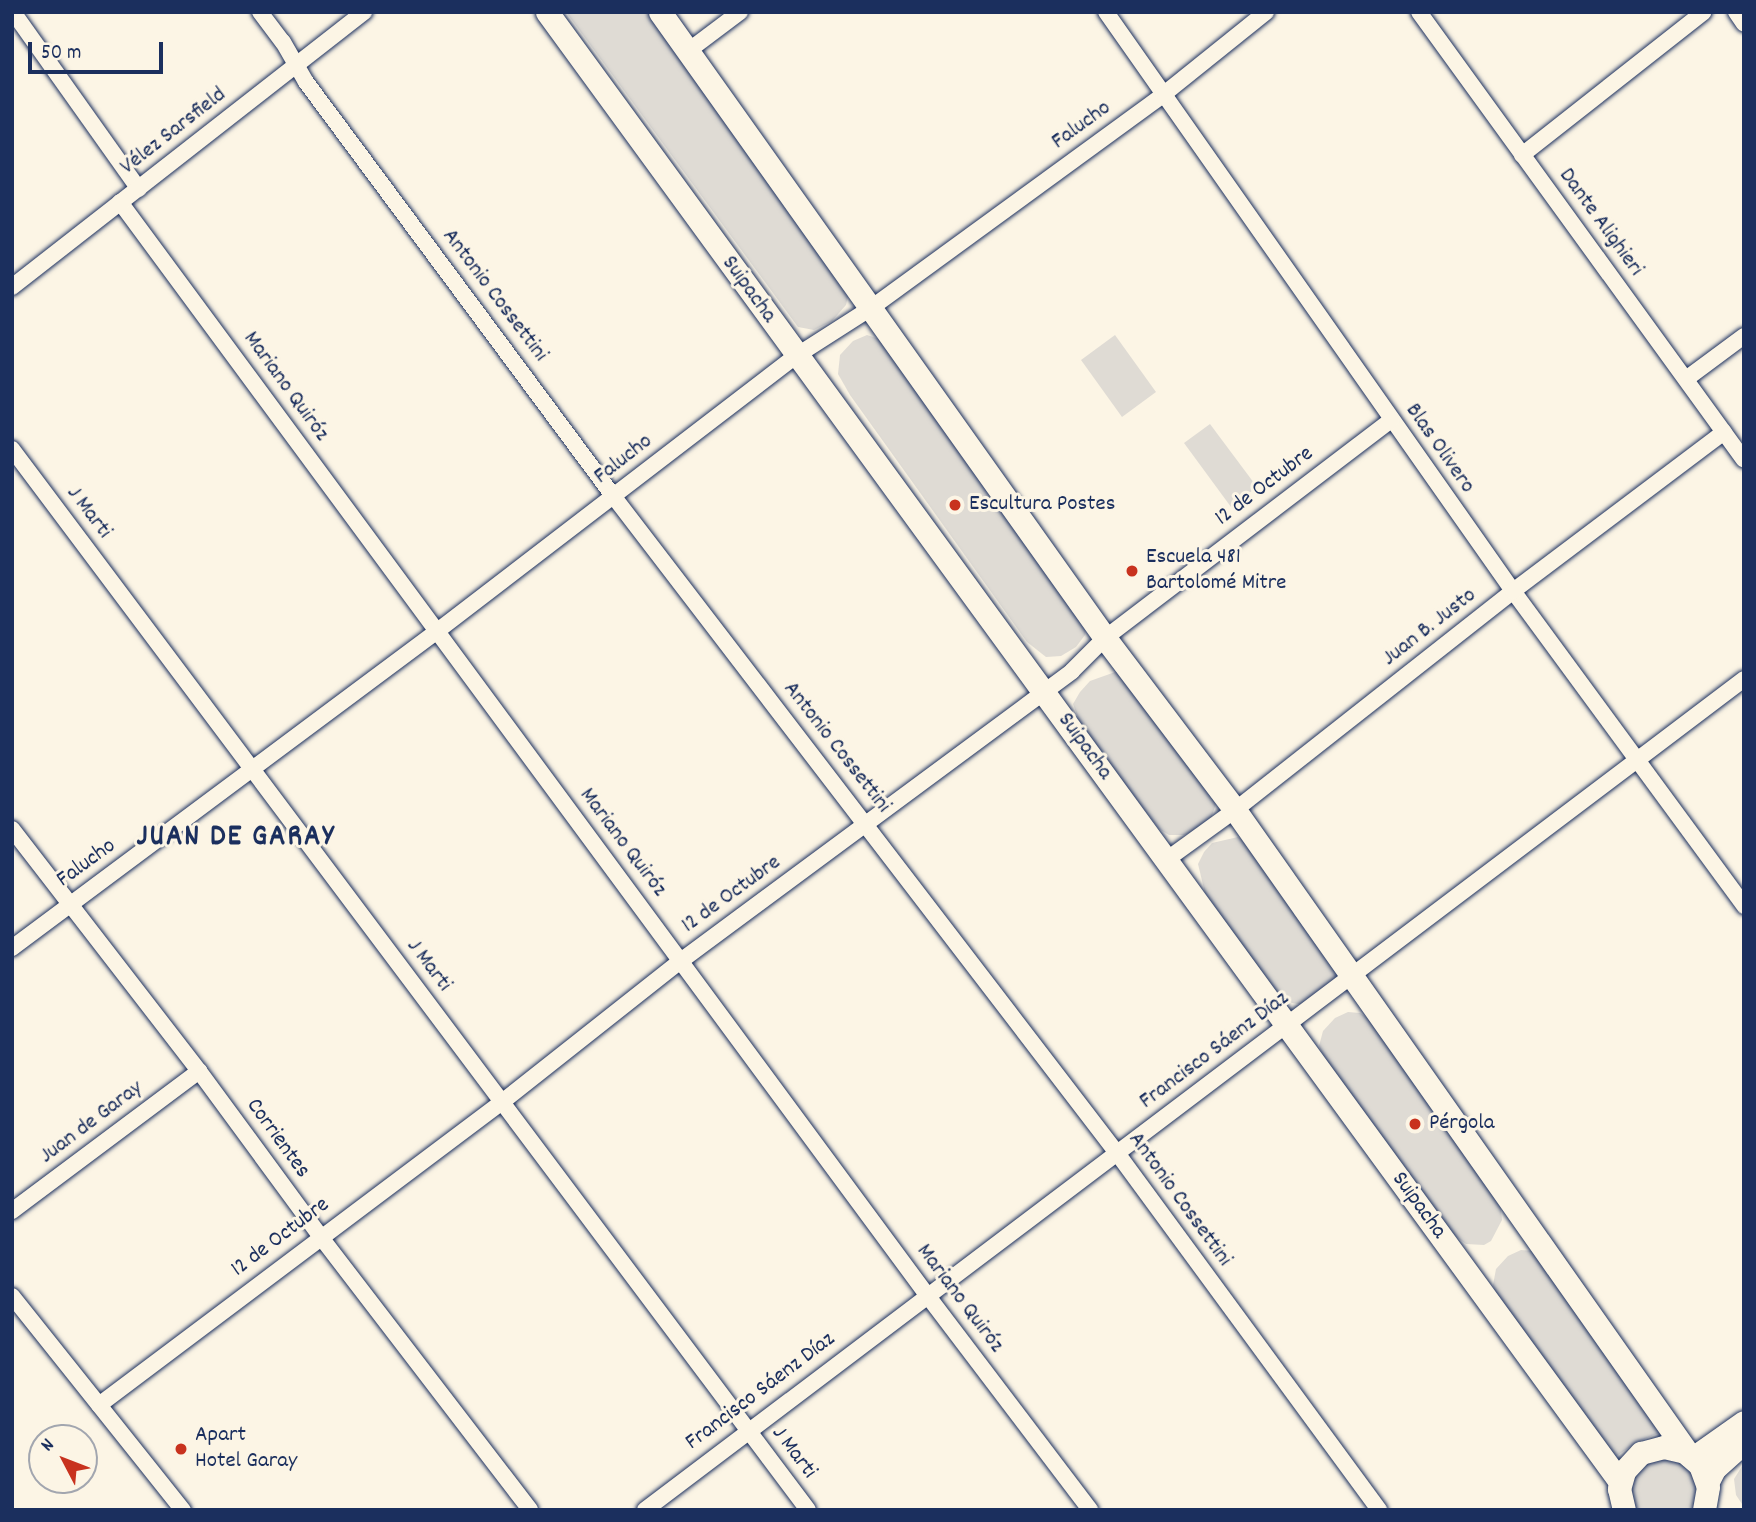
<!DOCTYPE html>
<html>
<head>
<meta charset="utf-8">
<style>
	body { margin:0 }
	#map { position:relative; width:1756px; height:1522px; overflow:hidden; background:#fcf5e5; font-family:Dekko,sans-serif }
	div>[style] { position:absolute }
	.green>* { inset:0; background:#dfdbd4 }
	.roads { filter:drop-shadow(0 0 2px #1b2f5e) drop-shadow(0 0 2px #1b2f5e) }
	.street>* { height:16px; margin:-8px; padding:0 8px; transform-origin:8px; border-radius:8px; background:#fcf5e5 }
	.secondary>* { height:23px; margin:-11.5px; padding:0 11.5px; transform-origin:11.5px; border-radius:11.5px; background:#fcf5e5 }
	.dots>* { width:19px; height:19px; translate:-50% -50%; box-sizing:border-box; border:4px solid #fcf5e5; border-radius:50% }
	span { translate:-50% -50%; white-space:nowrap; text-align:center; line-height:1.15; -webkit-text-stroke:6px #fcf5e5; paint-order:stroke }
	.street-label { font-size:23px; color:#1b2f5e }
	.poi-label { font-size:23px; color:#1b2f5e }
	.left { translate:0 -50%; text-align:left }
	.district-label { font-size:30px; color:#1b2f5e; font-weight:700; letter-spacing:2px }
	.frame { position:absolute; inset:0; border:14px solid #1b2f5e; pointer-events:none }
	.north { position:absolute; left:28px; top:1424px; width:70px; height:70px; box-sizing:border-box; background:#fcf5e5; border:2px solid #a2a6af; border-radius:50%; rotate:312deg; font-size:19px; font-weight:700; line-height:28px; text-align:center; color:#1b2f5e }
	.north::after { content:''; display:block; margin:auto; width:24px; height:32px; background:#c8321e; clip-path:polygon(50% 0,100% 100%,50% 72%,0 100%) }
	.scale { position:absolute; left:28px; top:42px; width:135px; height:32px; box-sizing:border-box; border:4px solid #1b2f5e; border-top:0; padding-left:9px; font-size:21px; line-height:24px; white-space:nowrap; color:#1b2f5e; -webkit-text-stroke:5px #fcf5e5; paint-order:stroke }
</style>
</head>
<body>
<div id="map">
	<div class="green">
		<div style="clip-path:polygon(566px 12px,648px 12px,850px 288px,846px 305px,832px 321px,814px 330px,798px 327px)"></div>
		<div style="clip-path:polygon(867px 335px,885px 341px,1087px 623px,1085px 635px,1076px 647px,1061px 656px,1046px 657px,1027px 642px,850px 395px,838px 374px,840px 355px,853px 341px)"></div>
		<div style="clip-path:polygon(1115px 335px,1156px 392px,1122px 417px,1081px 360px)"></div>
		<div style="clip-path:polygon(1210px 424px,1257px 487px,1231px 507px,1184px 443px)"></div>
		<div style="clip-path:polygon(1118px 671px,1216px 804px,1211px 818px,1199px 829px,1184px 835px,1169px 835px,1159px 829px,1081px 726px,1073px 704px,1080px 692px,1090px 681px)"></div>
		<div style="clip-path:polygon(1238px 837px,1250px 845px,1336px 968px,1335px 981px,1305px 1005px,1292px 1003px,1274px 990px,1205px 893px,1198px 864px,1204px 852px,1212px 843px)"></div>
		<div style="clip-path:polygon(1348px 1012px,1360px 1013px,1372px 1021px,1500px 1202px,1502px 1220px,1491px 1241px,1484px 1245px,1466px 1244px,1451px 1233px,1324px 1059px,1319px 1046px,1323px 1031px,1335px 1018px)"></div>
		<div style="clip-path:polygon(1521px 1250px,1533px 1251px,1666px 1430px,1637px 1442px,1615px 1457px,1497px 1298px,1493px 1285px,1496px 1269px,1508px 1256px)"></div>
		<div style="clip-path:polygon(1674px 1458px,1692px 1472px,1697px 1482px,1693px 1510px,1633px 1510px,1629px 1499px,1632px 1476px,1650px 1459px)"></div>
		<div style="clip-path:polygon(1744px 1463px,1744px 1507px,1736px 1495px,1734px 1479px)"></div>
	</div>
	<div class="roads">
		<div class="street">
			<div style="left:13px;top:12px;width:217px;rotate:54.6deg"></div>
			<div style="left:260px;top:12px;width:38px;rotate:53deg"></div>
			<div style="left:283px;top:42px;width:46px;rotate:60.1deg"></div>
			<div style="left:306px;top:82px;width:517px;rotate:53.42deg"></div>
			<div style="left:614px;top:497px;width:827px;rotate:52.52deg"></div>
			<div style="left:1117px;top:1153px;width:443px;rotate:53.7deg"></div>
			<div style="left:1106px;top:12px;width:708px;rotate:54.9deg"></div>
			<div style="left:1513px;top:591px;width:391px;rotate:53.7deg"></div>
			<div style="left:1419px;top:12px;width:553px;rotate:54.04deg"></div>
			<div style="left:1736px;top:12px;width:14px;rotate:56deg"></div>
			<div style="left:688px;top:51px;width:65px;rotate:-36.9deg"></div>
			<div style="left:1522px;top:155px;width:231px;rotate:-38.2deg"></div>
			<div style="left:120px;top:202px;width:1359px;rotate:53.56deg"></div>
			<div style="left:927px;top:1295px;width:270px;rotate:52.8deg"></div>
			<div style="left:12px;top:287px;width:447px;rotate:-38deg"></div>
			<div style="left:1686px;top:379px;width:72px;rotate:-36.6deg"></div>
			<div style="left:12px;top:449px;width:1326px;rotate:53.12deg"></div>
			<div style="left:12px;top:829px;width:306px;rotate:52.3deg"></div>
			<div style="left:199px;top:1071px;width:205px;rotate:53.7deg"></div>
			<div style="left:320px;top:1236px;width:345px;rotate:52.5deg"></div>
			<div style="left:1166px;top:860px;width:85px;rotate:-35.9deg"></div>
			<div style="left:1235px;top:810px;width:354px;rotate:-38.2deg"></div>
			<div style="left:1513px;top:591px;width:264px;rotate:-37deg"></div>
			<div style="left:12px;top:948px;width:529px;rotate:-36.7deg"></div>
			<div style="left:436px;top:632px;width:454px;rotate:-37.5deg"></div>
			<div style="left:796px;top:356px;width:89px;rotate:-32.6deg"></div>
			<div style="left:871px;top:308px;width:363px;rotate:-36.1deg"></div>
			<div style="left:1164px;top:94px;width:131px;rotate:-38.8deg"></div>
			<div style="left:12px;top:1211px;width:234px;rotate:-36.8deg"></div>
			<div style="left:12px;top:1296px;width:274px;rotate:51.4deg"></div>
			<div style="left:99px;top:1405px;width:504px;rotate:-36.94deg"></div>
			<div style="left:502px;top:1102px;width:229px;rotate:-38.3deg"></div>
			<div style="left:682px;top:960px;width:485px;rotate:-36.5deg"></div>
			<div style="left:1072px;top:671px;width:47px;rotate:-45deg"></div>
			<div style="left:1105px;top:638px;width:360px;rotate:-37.3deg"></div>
			<div style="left:645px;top:1510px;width:1378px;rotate:-37.09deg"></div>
		</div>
		<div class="secondary">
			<div style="left:547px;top:12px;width:1820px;rotate:53.87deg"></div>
			<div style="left:660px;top:12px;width:768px;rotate:54.59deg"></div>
			<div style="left:1105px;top:638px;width:216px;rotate:52.9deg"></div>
			<div style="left:1235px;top:810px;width:789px;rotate:54.86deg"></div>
			<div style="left:1693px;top:1458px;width:62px;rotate:-35.2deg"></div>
			<div style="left:1707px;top:1483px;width:16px;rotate:-63deg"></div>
			<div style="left:1714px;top:1469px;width:40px;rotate:-42deg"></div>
			<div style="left:1624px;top:1510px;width:22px;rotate:-103deg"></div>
			<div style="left:1619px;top:1489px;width:19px;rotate:-74deg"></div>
			<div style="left:1624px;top:1471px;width:25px;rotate:-47deg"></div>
			<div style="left:1641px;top:1453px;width:24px;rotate:-15deg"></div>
			<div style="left:1664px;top:1447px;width:22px;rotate:13deg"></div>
			<div style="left:1685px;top:1452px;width:20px;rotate:41deg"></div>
			<div style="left:1700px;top:1465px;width:23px;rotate:70deg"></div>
			<div style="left:1708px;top:1487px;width:23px;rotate:100deg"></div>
		</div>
	</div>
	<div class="dots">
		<div style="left:955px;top:505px;background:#c8321e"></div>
		<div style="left:1132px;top:571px;background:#c8321e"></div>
		<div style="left:1415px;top:1124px;background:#c8321e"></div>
		<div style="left:181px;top:1449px;background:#c8321e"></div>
	</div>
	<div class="street-label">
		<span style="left:1082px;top:126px;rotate:-36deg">Falucho</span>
		<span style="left:174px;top:132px;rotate:-38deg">Vélez Sarsfield</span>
		<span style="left:1600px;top:223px;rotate:54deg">Dante Alighieri</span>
		<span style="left:748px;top:290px;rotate:54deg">Suipacha</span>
		<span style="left:494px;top:296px;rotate:53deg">Antonio Cossettini</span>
		<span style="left:285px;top:387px;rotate:54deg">Mariano Quiróz</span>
		<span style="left:1439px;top:449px;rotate:55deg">Blas Olivero</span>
		<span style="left:624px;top:460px;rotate:-38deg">Falucho</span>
		<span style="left:1265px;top:487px;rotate:-37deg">12 de Octubre</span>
		<span style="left:88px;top:513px;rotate:53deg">J Marti</span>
		<span style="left:1430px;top:628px;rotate:-38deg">Juan B. Justo</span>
		<span style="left:1084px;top:747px;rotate:54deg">Suipacha</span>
		<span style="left:836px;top:748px;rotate:52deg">Antonio Cossettini</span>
		<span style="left:622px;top:843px;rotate:53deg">Mariano Quiróz</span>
		<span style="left:87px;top:864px;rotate:-36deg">Falucho</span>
		<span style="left:732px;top:895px;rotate:-36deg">12 de Octubre</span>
		<span style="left:428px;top:966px;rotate:53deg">J Marti</span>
		<span style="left:1215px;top:1051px;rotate:-37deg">Francisco Sáenz Díaz</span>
		<span style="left:92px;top:1123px;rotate:-37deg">Juan de Garay</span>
		<span style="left:277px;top:1139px;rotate:54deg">Corrientes</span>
		<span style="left:1179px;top:1200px;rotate:54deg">Antonio Cossettini</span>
		<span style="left:1418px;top:1206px;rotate:54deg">Suipacha</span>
		<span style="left:281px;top:1238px;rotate:-37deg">12 de Octubre</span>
		<span style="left:959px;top:1299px;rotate:53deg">Mariano Quiróz</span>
		<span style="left:761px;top:1392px;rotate:-37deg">Francisco Sáenz Díaz</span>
		<span style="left:793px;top:1453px;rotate:53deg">J Marti</span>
	</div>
	<div class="poi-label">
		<span class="left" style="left:969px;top:505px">Escultura Postes</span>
		<span class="left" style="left:1146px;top:571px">Escuela 481<br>Bartolomé Mitre</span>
		<span class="left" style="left:1429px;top:1124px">Pérgola</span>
		<span class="left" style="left:195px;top:1449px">Apart<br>Hotel Garay</span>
	</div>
	<div class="district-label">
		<span style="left:236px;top:839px">JUAN DE GARAY</span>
	</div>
	<div class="frame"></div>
	<div class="north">N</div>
	<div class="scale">50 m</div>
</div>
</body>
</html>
